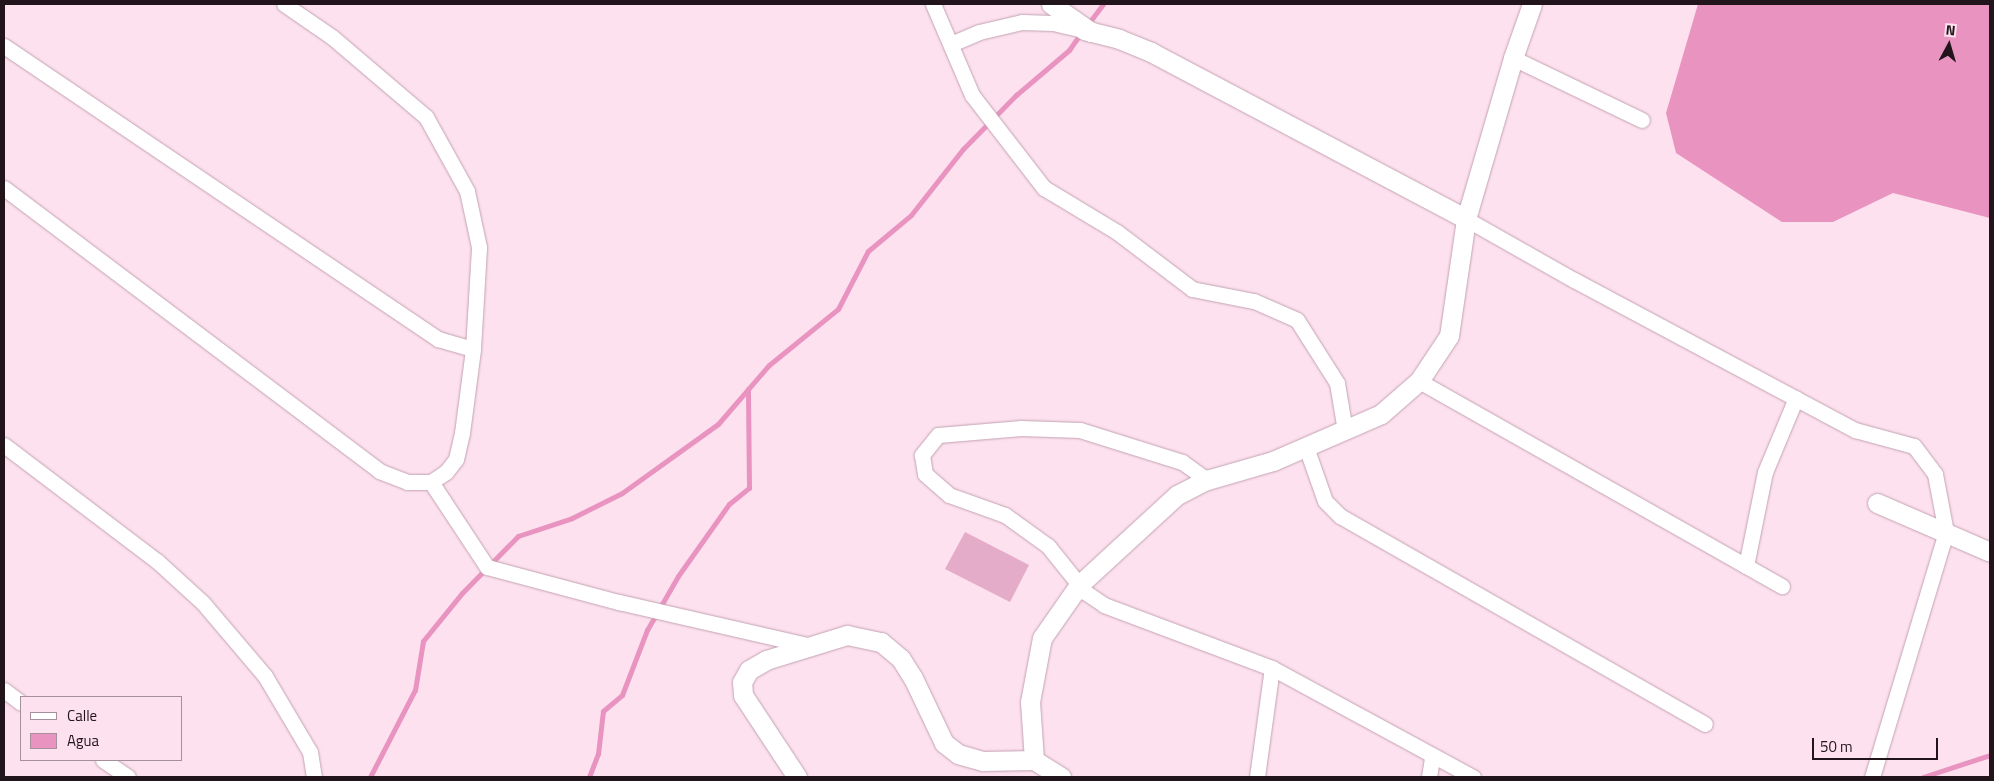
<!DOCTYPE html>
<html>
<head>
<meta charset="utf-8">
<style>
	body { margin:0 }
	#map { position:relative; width:1994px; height:781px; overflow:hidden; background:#fde1ee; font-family:"Titillium Web",sans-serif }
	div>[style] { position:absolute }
	.green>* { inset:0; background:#e4acc8 }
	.water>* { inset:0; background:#e993c1 }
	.stream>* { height:5px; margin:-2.5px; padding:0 2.5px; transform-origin:2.5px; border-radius:2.5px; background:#e993c1 }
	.roads { filter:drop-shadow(0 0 1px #c3a2b2) drop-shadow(0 0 1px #c3a2b2) }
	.minor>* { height:15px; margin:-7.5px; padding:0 7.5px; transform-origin:7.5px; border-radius:7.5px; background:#fff }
	.tertiary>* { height:19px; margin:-9.5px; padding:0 9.5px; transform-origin:9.5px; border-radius:9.5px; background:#fff }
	span { translate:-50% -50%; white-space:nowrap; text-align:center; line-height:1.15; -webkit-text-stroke:4.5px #fde1ee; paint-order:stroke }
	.frame { position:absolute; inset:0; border:5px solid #21151b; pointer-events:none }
	.legend { position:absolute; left:20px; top:696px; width:162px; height:65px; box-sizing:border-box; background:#fde1ee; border:1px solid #a58f9a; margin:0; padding:6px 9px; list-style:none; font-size:15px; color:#21151b }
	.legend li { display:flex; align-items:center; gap:10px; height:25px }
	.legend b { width:25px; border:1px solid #a58f9a }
	.north { position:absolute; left:1924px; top:20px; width:50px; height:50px; -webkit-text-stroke:4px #fde1ee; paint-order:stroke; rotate:6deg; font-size:14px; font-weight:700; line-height:20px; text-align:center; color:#21151b }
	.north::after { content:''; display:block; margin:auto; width:18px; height:22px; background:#21151b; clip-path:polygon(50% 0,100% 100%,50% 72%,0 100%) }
	.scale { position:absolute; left:1812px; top:738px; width:126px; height:22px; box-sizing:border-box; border:2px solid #21151b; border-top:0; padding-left:6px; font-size:15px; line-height:18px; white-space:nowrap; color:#21151b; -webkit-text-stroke:4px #fde1ee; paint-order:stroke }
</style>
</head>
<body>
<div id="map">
	<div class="green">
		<div style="clip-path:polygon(965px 532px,1029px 565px,1010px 602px,945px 569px)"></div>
	</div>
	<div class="water">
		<div style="clip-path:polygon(1698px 4px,1990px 4px,1990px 218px,1893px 193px,1833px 222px,1782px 222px,1676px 153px,1666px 113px)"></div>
	</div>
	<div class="stream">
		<div style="left:1088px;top:24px;width:25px;rotate:-53deg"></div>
		<div style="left:370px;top:777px;width:98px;rotate:-62.7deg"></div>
		<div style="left:415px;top:690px;width:50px;rotate:-80.7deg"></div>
		<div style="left:423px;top:641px;width:62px;rotate:-50.9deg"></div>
		<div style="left:462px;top:593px;width:80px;rotate:-45.5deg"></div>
		<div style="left:518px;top:536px;width:57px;rotate:-18.4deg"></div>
		<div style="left:572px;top:518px;width:56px;rotate:-26.6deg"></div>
		<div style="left:622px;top:493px;width:118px;rotate:-35.7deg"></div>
		<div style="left:718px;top:424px;width:78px;rotate:-49.2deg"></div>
		<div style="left:769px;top:365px;width:89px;rotate:-39.1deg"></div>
		<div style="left:838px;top:309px;width:65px;rotate:-62.7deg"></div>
		<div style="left:868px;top:251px;width:56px;rotate:-39.9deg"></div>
		<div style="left:911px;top:215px;width:84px;rotate:-51.8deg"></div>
		<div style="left:963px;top:149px;width:76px;rotate:-45.5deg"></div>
		<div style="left:1016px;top:95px;width:70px;rotate:-40.3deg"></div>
		<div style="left:1069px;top:50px;width:21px;rotate:-55deg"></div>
		<div style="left:589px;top:777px;width:25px;rotate:-69deg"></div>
		<div style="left:598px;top:754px;width:43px;rotate:-83.4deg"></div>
		<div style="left:603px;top:711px;width:25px;rotate:-40deg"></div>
		<div style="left:622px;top:695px;width:70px;rotate:-69deg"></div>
		<div style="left:647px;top:630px;width:62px;rotate:-60.1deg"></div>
		<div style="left:678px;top:576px;width:88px;rotate:-54.7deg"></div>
		<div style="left:729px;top:504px;width:26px;rotate:-39deg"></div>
		<div style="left:749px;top:488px;width:99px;rotate:-90.6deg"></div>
		<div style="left:1923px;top:777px;width:71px;rotate:-18.2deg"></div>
	</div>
	<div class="roads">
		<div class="minor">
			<div style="left:933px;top:4px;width:99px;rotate:66.8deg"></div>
			<div style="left:972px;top:95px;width:118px;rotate:52.3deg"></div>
			<div style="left:1044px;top:188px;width:85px;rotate:31.1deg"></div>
			<div style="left:1117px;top:232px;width:94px;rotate:37.2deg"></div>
			<div style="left:1192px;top:289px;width:63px;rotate:11deg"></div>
			<div style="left:1254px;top:301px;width:47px;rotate:23.8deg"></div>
			<div style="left:1297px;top:320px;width:75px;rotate:57.6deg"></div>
			<div style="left:1337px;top:383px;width:49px;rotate:80.5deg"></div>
			<div style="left:951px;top:44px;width:30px;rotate:-23deg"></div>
			<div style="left:979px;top:32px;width:44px;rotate:-13.1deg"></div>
			<div style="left:1022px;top:22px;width:31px;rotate:2deg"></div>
			<div style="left:1053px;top:23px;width:32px;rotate:13deg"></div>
			<div style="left:4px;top:46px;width:524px;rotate:34.02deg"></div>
			<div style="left:438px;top:339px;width:36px;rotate:16deg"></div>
			<div style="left:1513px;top:58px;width:143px;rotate:25.7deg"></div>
			<div style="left:4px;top:188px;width:470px;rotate:37deg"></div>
			<div style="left:379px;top:471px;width:30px;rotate:21deg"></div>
			<div style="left:407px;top:482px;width:24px"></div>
			<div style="left:431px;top:482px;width:18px;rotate:-34deg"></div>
			<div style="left:446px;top:472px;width:16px;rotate:-52deg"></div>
			<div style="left:456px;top:459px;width:27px;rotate:-77deg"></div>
			<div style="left:462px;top:433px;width:85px;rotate:-82.5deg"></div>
			<div style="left:473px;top:349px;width:102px;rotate:-86.6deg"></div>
			<div style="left:479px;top:247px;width:57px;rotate:-102.1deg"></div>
			<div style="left:467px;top:191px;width:85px;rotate:-119deg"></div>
			<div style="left:426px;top:117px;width:123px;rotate:-139.6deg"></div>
			<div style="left:332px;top:37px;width:58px;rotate:-145.5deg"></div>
			<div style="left:1466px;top:219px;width:124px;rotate:29.5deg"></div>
			<div style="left:1574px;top:280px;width:319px;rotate:28.1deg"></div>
			<div style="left:1855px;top:430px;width:61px;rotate:15.2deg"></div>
			<div style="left:1914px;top:446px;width:35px;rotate:53deg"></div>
			<div style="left:1935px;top:474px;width:59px;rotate:79.3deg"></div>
			<div style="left:1946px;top:532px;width:256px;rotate:106.8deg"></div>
			<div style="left:1419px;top:381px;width:417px;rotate:29.5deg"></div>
			<div style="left:4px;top:445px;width:192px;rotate:37.2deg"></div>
			<div style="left:157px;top:561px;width:62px;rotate:42.4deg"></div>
			<div style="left:203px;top:603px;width:96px;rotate:49.7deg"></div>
			<div style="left:265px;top:676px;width:88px;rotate:59.4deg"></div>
			<div style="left:310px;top:752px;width:25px;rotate:81deg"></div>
			<div style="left:1306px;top:447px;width:57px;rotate:70.6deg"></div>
			<div style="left:1325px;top:501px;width:21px;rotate:45deg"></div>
			<div style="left:1340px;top:516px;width:420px;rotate:29.7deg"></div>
			<div style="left:1207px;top:480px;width:31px;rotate:-144deg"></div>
			<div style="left:1182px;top:462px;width:107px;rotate:-162.6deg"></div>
			<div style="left:1080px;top:430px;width:59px;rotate:-178.1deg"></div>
			<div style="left:1021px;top:428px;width:83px;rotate:175.2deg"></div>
			<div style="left:938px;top:435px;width:26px;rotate:129deg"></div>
			<div style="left:922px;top:455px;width:19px;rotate:81deg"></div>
			<div style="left:925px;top:474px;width:32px;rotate:41deg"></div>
			<div style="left:949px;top:495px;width:59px;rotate:19.7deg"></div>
			<div style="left:1005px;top:515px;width:53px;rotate:35.8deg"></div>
			<div style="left:1048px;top:546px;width:59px;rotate:51.2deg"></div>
			<div style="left:1085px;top:592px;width:23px;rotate:34deg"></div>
			<div style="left:1104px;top:605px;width:179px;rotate:20.6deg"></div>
			<div style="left:1272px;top:668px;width:229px;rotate:28.5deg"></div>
			<div style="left:431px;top:482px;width:102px;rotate:56.6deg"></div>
			<div style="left:487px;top:567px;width:137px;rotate:14.9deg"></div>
			<div style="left:619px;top:602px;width:197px;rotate:12.9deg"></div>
			<div style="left:1746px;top:566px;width:96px;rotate:-78.6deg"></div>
			<div style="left:1765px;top:472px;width:80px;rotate:-67.3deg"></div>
			<div style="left:4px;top:690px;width:21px;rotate:37deg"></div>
			<div style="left:103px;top:760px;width:30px;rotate:34deg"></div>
			<div style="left:1257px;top:777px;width:110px;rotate:-82.2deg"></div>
			<div style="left:1429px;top:777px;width:20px;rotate:-81deg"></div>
		</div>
		<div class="tertiary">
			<div style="left:1051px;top:4px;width:49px;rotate:35deg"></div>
			<div style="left:1084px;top:30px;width:36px;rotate:14deg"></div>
			<div style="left:1119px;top:39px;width:35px;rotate:22deg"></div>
			<div style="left:1151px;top:52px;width:357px;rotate:27.9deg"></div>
			<div style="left:1877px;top:503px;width:123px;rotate:23.4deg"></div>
			<div style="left:1034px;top:760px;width:58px;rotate:-93.9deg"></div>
			<div style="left:1030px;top:702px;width:65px;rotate:-79.4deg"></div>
			<div style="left:1042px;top:638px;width:65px;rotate:-55.1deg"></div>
			<div style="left:1079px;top:585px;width:133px;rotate:-42.6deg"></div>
			<div style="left:1177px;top:495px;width:34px;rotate:-27deg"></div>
			<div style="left:1207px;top:480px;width:69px;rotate:-16.1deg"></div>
			<div style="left:1273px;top:461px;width:118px;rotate:-23.5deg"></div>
			<div style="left:1381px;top:414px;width:50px;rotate:-41deg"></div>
			<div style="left:1419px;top:381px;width:54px;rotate:-56.3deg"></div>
			<div style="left:1449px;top:336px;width:118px;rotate:-81.7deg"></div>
			<div style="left:1466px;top:219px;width:168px;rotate:-73.7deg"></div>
			<div style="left:1513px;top:58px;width:57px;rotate:-70.6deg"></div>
			<div style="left:797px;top:777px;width:98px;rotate:-123.4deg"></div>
			<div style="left:743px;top:695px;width:13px;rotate:-94deg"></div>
			<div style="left:742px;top:682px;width:14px;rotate:-60deg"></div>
			<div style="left:749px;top:670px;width:20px;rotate:-30deg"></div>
			<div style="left:766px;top:660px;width:85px;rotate:-17.2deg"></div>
			<div style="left:847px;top:635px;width:35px;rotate:12deg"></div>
			<div style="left:881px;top:642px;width:26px;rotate:40deg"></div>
			<div style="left:901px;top:659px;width:22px;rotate:58deg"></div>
			<div style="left:913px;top:678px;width:72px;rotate:64.5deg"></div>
			<div style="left:944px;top:743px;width:18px;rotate:38deg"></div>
			<div style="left:958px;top:754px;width:26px;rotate:16deg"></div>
			<div style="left:983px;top:761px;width:51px;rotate:-1.1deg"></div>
			<div style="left:1034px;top:760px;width:32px;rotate:32deg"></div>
		</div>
	</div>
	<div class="frame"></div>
	<ul class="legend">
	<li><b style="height:6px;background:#fff"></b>Calle</li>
	<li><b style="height:14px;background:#e993c1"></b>Agua</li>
	</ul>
	<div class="north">N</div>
	<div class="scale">50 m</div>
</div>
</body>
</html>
